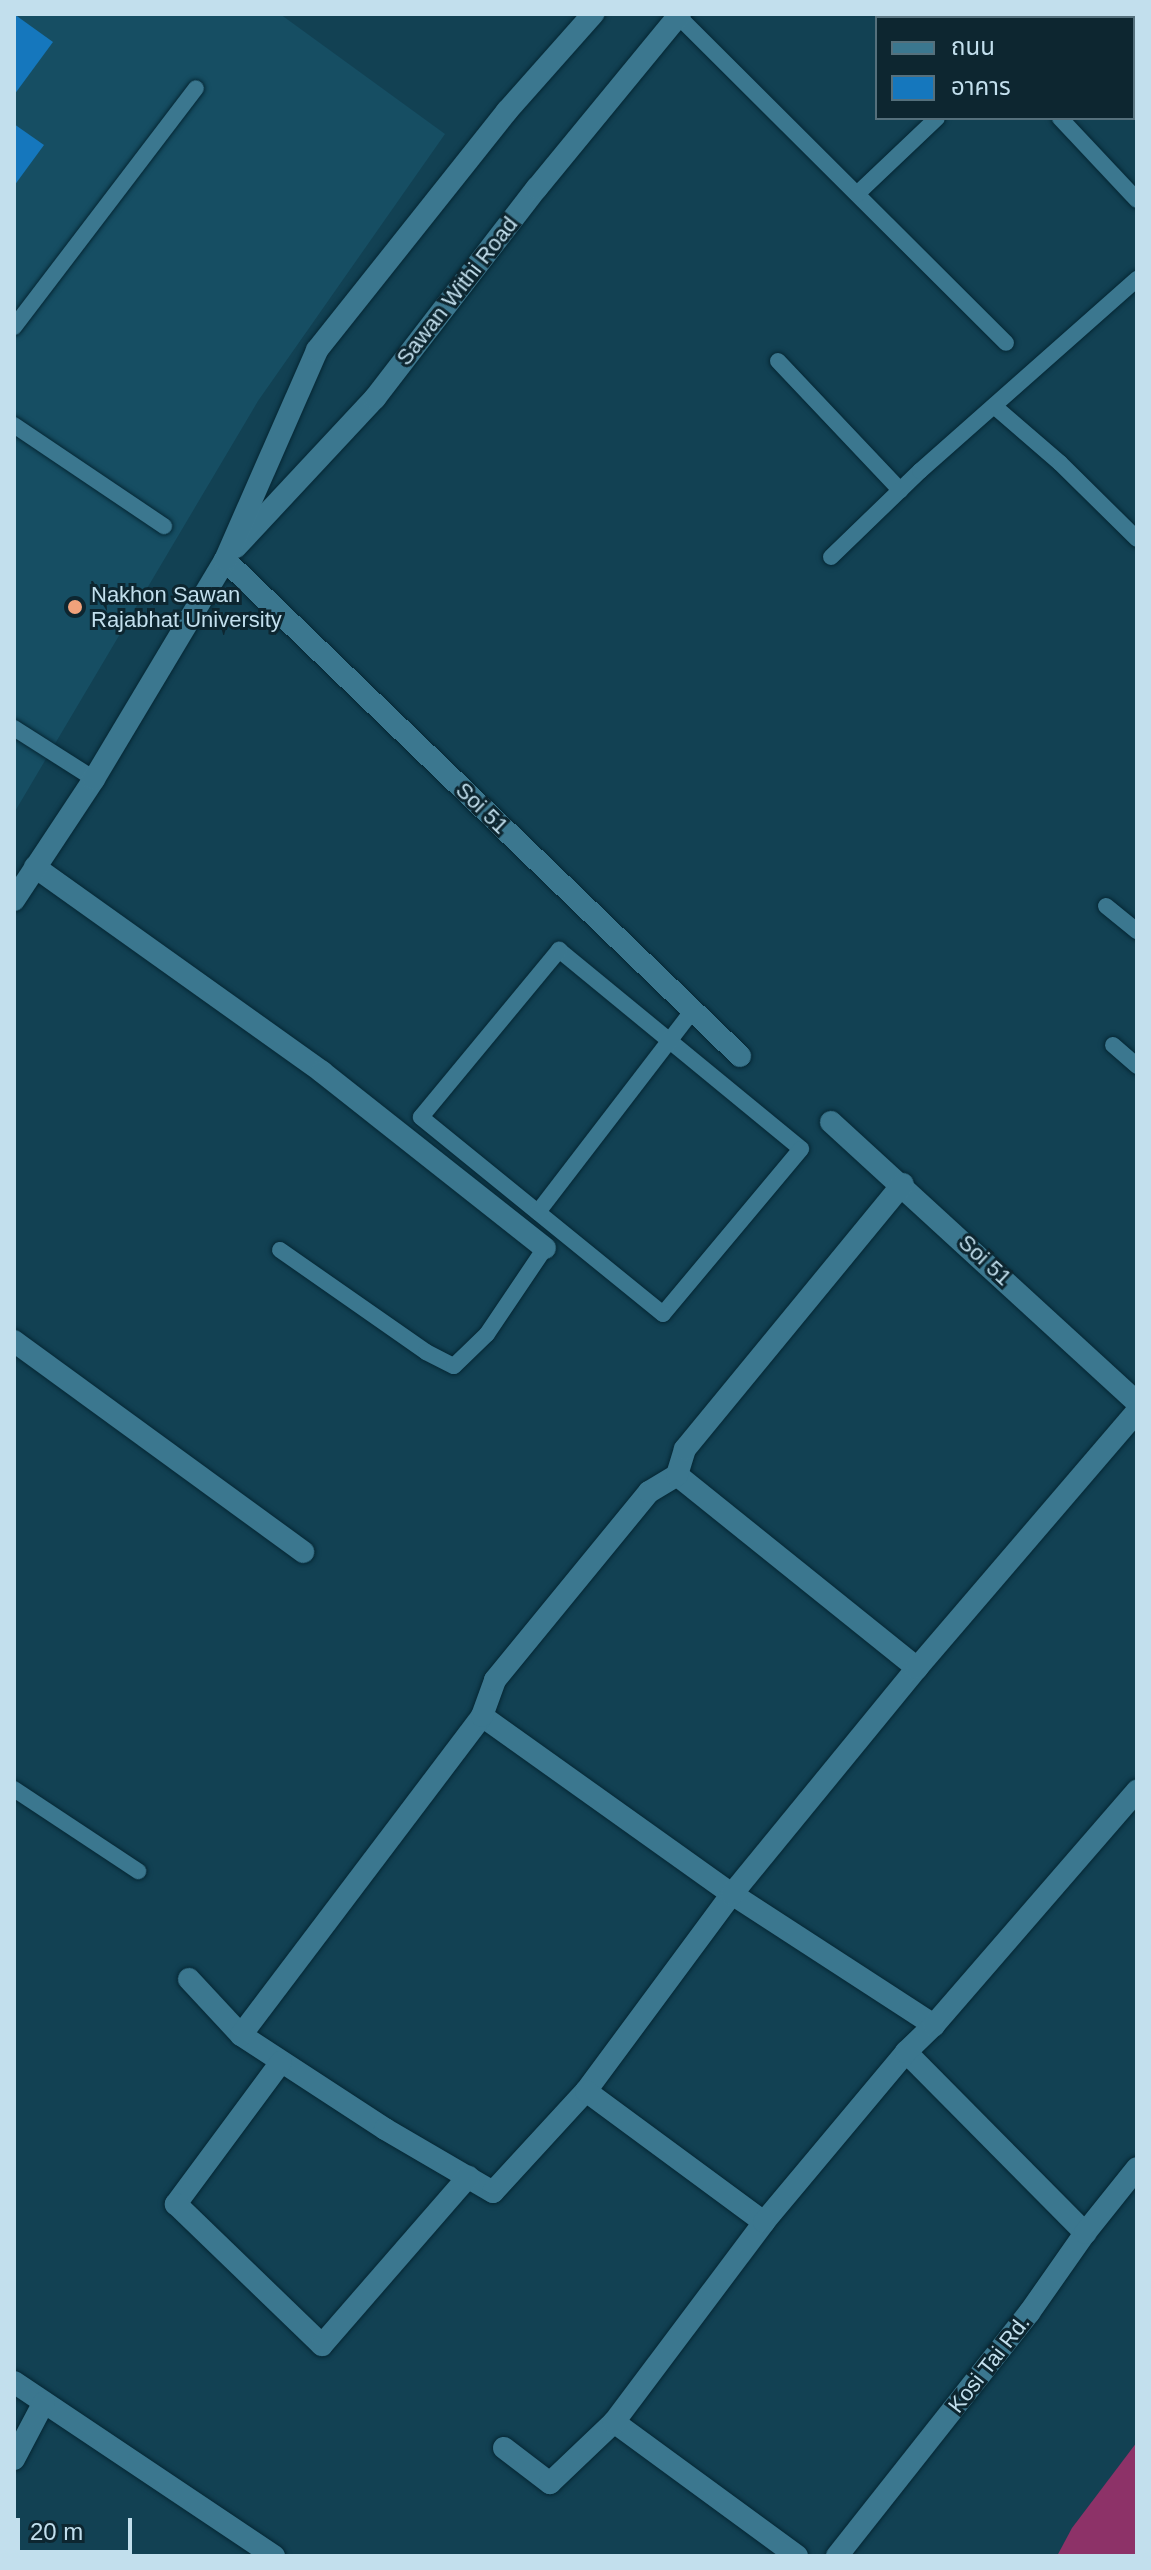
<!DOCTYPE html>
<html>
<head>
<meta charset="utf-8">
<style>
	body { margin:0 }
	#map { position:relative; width:1151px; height:2570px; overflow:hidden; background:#124153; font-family:Helvetica,"Noto Sans Thai",sans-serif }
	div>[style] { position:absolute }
	.built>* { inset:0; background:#164e63 }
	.water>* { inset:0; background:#8d3268 }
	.building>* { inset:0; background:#1577bd }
	.roads { filter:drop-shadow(0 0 2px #052633) drop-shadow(0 0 2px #052633) }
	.service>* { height:16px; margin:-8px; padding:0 8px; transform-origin:8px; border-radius:8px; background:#3b778f }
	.minor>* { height:22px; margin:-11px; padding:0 11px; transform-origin:11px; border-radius:11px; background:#3b778f }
	.tertiary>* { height:22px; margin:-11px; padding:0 11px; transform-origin:11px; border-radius:11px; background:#3b778f }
	.secondary>* { height:22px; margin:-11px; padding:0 11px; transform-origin:11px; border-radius:11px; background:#3b778f }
	.dots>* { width:22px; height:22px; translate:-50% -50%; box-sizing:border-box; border:4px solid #0d2630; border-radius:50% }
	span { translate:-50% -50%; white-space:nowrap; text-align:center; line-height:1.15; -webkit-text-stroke:6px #0d2630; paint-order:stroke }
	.street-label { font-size:22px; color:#c2dfed }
	.poi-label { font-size:22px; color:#c2dfed }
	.left { translate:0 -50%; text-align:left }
	.frame { position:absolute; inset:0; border:16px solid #c2dfed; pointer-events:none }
	.legend { position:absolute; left:875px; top:16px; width:260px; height:104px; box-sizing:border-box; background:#0d2630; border:2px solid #55707c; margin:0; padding:10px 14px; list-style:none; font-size:24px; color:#c2dfed }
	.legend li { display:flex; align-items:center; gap:16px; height:40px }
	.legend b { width:40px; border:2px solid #55707c }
	.scale { position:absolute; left:16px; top:2518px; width:116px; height:36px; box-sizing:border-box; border:4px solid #c2dfed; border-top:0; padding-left:10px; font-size:24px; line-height:28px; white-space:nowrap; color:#c2dfed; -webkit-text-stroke:6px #0d2630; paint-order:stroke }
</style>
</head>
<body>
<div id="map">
	<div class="built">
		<div style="clip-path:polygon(14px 14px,280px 14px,445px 134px,258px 401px,14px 813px)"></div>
	</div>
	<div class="water">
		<div style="clip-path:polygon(1137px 2442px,1137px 2556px,1057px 2556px,1072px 2528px)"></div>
	</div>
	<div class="building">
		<div style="clip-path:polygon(14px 14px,53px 42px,14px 95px)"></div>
		<div style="clip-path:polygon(14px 124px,44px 145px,14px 186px)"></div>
	</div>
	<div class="roads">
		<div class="service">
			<div style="left:678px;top:16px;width:463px;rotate:44.9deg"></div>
			<div style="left:1045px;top:18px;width:6px;rotate:-39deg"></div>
			<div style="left:1060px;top:118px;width:112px;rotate:46.8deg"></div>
			<div style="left:857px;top:194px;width:110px;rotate:-43.5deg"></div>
			<div style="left:14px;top:327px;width:300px;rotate:-52.7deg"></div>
			<div style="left:778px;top:361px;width:178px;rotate:46.6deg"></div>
			<div style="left:994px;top:406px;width:87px;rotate:40.8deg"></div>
			<div style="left:1060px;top:463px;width:108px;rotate:44.6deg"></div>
			<div style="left:14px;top:425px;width:181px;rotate:34deg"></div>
			<div style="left:831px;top:557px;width:124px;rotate:-44deg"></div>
			<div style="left:920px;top:471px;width:290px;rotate:-41.5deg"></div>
			<div style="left:14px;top:728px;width:95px;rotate:32.5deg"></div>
			<div style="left:1106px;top:906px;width:40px;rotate:39deg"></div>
			<div style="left:559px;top:950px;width:313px;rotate:39.4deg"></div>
			<div style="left:801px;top:1149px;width:215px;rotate:129.9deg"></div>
			<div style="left:663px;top:1314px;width:312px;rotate:-140.9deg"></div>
			<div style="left:421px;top:1117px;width:217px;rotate:-50.4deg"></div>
			<div style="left:1113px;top:1045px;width:32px;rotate:41deg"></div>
			<div style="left:538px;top:1212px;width:255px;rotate:-52.5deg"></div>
			<div style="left:280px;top:1250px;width:178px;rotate:34.9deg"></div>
			<div style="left:426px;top:1352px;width:31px;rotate:27deg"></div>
			<div style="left:454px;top:1366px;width:46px;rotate:-44.1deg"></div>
			<div style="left:487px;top:1334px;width:104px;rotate:-56deg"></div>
			<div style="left:14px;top:1789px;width:149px;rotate:33.5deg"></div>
		</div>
		<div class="minor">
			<div style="left:225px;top:560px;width:715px;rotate:43.92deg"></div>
			<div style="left:35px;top:867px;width:353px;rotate:35.5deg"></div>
			<div style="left:322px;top:1072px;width:284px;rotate:38.3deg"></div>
			<div style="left:831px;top:1122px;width:415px;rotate:42.5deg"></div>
			<div style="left:14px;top:1341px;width:358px;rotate:36.1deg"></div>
			<div style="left:677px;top:1475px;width:308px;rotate:38.8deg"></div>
			<div style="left:482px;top:1716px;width:307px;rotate:35.5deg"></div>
			<div style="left:732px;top:1894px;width:241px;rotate:33deg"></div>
			<div style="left:189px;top:1979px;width:76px;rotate:47.1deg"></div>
			<div style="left:241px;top:2035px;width:172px;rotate:33.1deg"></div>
			<div style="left:385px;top:2129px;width:125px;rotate:30.3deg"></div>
			<div style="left:493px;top:2192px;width:137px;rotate:-47.4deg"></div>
			<div style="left:586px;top:2091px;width:245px;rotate:-53.5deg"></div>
			<div style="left:732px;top:1894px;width:292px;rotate:-50.7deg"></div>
			<div style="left:917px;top:1668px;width:338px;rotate:-49.4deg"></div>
			<div style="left:241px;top:2035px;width:400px;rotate:-52.9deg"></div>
			<div style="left:482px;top:1716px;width:38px;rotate:-70deg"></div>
			<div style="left:495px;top:1680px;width:243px;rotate:-50.7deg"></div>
			<div style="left:649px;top:1492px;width:33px;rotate:-31deg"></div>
			<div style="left:677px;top:1475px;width:27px;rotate:-73deg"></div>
			<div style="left:685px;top:1449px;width:343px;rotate:-50.6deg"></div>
			<div style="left:906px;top:2052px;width:255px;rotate:45.3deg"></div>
			<div style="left:281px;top:2062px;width:177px;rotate:126.5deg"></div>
			<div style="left:176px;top:2204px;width:203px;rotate:44deg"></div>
			<div style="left:322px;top:2345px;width:223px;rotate:-49deg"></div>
			<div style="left:586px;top:2091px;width:221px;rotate:36.4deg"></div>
			<div style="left:14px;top:2382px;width:313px;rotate:33.8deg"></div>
			<div style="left:504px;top:2448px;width:58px;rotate:37.3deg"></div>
			<div style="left:550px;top:2483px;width:88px;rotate:-43.6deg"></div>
			<div style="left:14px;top:2459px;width:64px;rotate:-62.2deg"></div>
			<div style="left:797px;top:2556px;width:227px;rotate:-143.8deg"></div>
			<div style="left:614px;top:2422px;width:250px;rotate:-53.1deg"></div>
			<div style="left:764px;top:2222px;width:222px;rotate:-50.1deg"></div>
			<div style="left:906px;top:2052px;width:39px;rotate:-44deg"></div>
			<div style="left:934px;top:2025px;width:310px;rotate:-49.1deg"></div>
		</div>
		<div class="tertiary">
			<div style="left:837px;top:2556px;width:310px;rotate:-51.7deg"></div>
			<div style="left:1029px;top:2313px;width:98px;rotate:-55deg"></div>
			<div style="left:1085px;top:2233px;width:83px;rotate:-51.3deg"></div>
		</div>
		<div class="secondary">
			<div style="left:236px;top:547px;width:204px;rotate:-47deg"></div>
			<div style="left:375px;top:398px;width:265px;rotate:-52.4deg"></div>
			<div style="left:537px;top:188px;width:225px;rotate:-50.6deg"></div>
			<div style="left:14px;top:900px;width:145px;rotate:-56.5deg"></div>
			<div style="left:94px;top:779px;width:255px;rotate:-59.1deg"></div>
			<div style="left:225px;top:560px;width:229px;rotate:-66.3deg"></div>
			<div style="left:317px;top:350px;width:305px;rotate:-51.5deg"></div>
			<div style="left:507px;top:111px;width:130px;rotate:-48.4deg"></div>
		</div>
	</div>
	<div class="dots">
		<div style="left:75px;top:607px;background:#f1a27b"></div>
	</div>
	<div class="street-label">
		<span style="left:457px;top:291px;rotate:-52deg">Sawan Withi Road</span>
		<span style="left:482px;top:808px;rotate:44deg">Soi 51</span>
		<span style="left:985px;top:1260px;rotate:43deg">Soi 51</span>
		<span style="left:989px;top:2364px;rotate:-52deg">Kosi Tai Rd.</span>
	</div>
	<div class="poi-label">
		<span class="left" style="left:91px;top:607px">Nakhon Sawan<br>Rajabhat University</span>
	</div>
	<div class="frame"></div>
	<ul class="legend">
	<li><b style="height:10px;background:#3b778f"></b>ถนน</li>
	<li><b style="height:22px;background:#1577bd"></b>อาคาร</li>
	</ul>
	<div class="scale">20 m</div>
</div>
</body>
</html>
